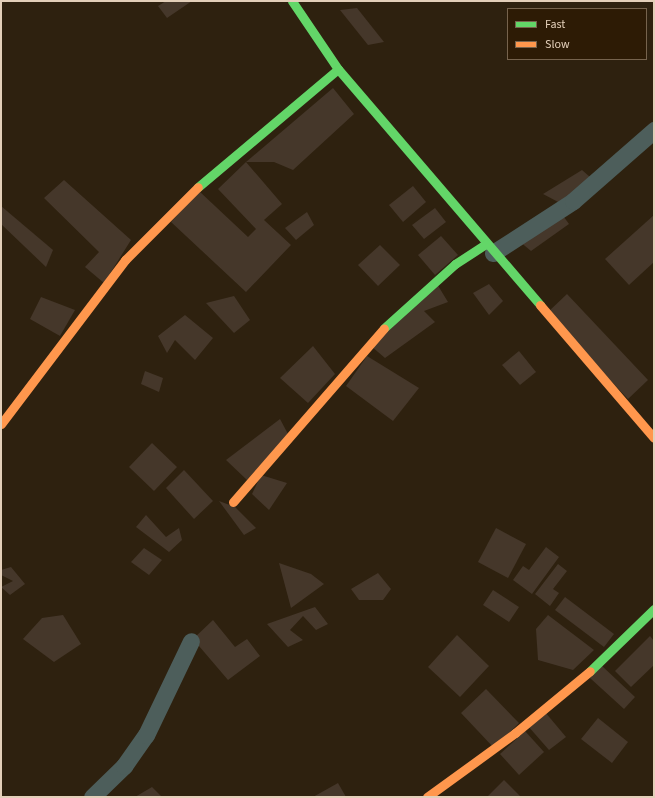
<!DOCTYPE html>
<html>
<head>
<meta charset="utf-8">
<style>
	body { margin:0 }
	#map { position:relative; width:655px; height:798px; overflow:hidden; background:#2e210f; font-family:"Source Sans 3",sans-serif }
	div>[style] { position:absolute }
	.building>* { inset:0; background:#45372a }
	.street>* { height:17px; margin:-8.5px; padding:0 8.5px; transform-origin:8.5px; border-radius:8.5px; background:#4d5e5b }
	.fast>* { height:9px; margin:-4.5px; padding:0 4.5px; transform-origin:4.5px; border-radius:4.5px; background:#63d668 }
	.slow>* { height:9px; margin:-4.5px; padding:0 4.5px; transform-origin:4.5px; border-radius:4.5px; background:#ff974d }
	span { translate:-50% -50%; white-space:nowrap; text-align:center; line-height:1.15; -webkit-text-stroke:3px #2d1b05; paint-order:stroke }
	.frame { position:absolute; inset:0; border:2px solid #e3cfb9; pointer-events:none }
	.legend { position:absolute; left:507px; top:8px; width:140px; height:52px; box-sizing:border-box; background:#2d1b05; border:1px solid #76634d; margin:0; padding:5px 7px; list-style:none; font-size:12px; color:#e3cfb9 }
	.legend li { display:flex; align-items:center; gap:8px; height:20px }
	.legend b { width:20px; border:1px solid #76634d }
</style>
</head>
<body>
<div id="map">
	<div class="building">
		<div style="clip-path:polygon(166px 1px,192px 1px,167px 18px,158px 6px)"></div>
		<div style="clip-path:polygon(357px 8px,384px 42px,368px 45px,340px 10px)"></div>
		<div style="clip-path:polygon(333px 88px,354px 114px,293px 170px,274px 162px,246px 162px)"></div>
		<div style="clip-path:polygon(246px 162px,282px 204px,264px 220px,291px 245px,246px 292px,171px 222px,199px 191px,248px 237px,256px 229px,218px 189px)"></div>
		<div style="clip-path:polygon(582px 170px,590px 177px,562px 204px,543px 194px)"></div>
		<div style="clip-path:polygon(64px 180px,131px 240px,104px 283px,85px 267px,99px 252px,44px 198px)"></div>
		<div style="clip-path:polygon(413px 186px,426px 202px,403px 222px,389px 205px)"></div>
		<div style="clip-path:polygon(1px 206px,53px 250px,46px 267px,1px 224px)"></div>
		<div style="clip-path:polygon(435px 208px,446px 222px,424px 239px,412px 225px)"></div>
		<div style="clip-path:polygon(307px 212px,314px 225px,296px 240px,285px 228px)"></div>
		<div style="clip-path:polygon(561px 213px,569px 224px,531px 251px,519px 241px)"></div>
		<div style="clip-path:polygon(654px 215px,654px 262px,629px 285px,605px 259px)"></div>
		<div style="clip-path:polygon(441px 236px,458px 255px,435px 275px,418px 255px)"></div>
		<div style="clip-path:polygon(380px 245px,400px 265px,378px 286px,358px 265px)"></div>
		<div style="clip-path:polygon(437px 284px,448px 302px,424px 311px,435px 322px,385px 358px,371px 346px)"></div>
		<div style="clip-path:polygon(489px 284px,503px 301px,489px 315px,473px 293px)"></div>
		<div style="clip-path:polygon(567px 294px,648px 380px,628px 399px,547px 313px)"></div>
		<div style="clip-path:polygon(234px 296px,250px 320px,234px 333px,206px 303px)"></div>
		<div style="clip-path:polygon(41px 297px,75px 310px,60px 336px,30px 319px)"></div>
		<div style="clip-path:polygon(185px 315px,213px 338px,195px 360px,175px 340px,167px 353px,158px 336px)"></div>
		<div style="clip-path:polygon(313px 346px,335px 374px,308px 403px,280px 378px)"></div>
		<div style="clip-path:polygon(519px 351px,536px 372px,520px 385px,502px 365px)"></div>
		<div style="clip-path:polygon(367px 356px,419px 388px,393px 421px,346px 386px)"></div>
		<div style="clip-path:polygon(145px 371px,163px 378px,159px 392px,141px 384px)"></div>
		<div style="clip-path:polygon(280px 419px,288px 434px,247px 480px,226px 460px)"></div>
		<div style="clip-path:polygon(152px 443px,177px 467px,154px 491px,129px 467px)"></div>
		<div style="clip-path:polygon(184px 470px,213px 501px,194px 519px,166px 488px)"></div>
		<div style="clip-path:polygon(261px 475px,287px 483px,269px 510px,252px 494px)"></div>
		<div style="clip-path:polygon(219px 501px,235px 507px,256px 528px,244px 535px)"></div>
		<div style="clip-path:polygon(146px 515px,166px 537px,179px 528px,182px 540px,169px 552px,136px 527px)"></div>
		<div style="clip-path:polygon(496px 528px,526px 544px,508px 578px,478px 562px)"></div>
		<div style="clip-path:polygon(546px 547px,559px 557px,532px 594px,513px 580px,523px 566px,529px 570px)"></div>
		<div style="clip-path:polygon(144px 548px,162px 560px,149px 575px,131px 562px)"></div>
		<div style="clip-path:polygon(279px 563px,311px 574px,324px 584px,291px 608px)"></div>
		<div style="clip-path:polygon(558px 564px,567px 571px,553px 589px,559px 593px,550px 606px,535px 594px)"></div>
		<div style="clip-path:polygon(11px 567px,25px 584px,10px 595px,1px 587px,13px 581px,1px 575px,1px 570px)"></div>
		<div style="clip-path:polygon(378px 573px,391px 589px,383px 600px,359px 600px,351px 589px)"></div>
		<div style="clip-path:polygon(493px 590px,519px 607px,509px 622px,483px 605px)"></div>
		<div style="clip-path:polygon(565px 597px,614px 634px,604px 647px,555px 610px)"></div>
		<div style="clip-path:polygon(315px 607px,328px 624px,316px 630px,303px 616px,290px 630px,303px 640px,288px 647px,267px 624px)"></div>
		<div style="clip-path:polygon(63px 615px,81px 644px,54px 662px,23px 639px,42px 618px)"></div>
		<div style="clip-path:polygon(548px 615px,594px 650px,573px 670px,538px 660px,536px 629px)"></div>
		<div style="clip-path:polygon(213px 620px,235px 647px,247px 639px,260px 656px,228px 680px,193px 639px)"></div>
		<div style="clip-path:polygon(457px 635px,489px 666px,460px 697px,428px 667px)"></div>
		<div style="clip-path:polygon(650px 636px,654px 641px,654px 665px,631px 687px,615px 671px)"></div>
		<div style="clip-path:polygon(601px 665px,635px 697px,624px 709px,590px 678px)"></div>
		<div style="clip-path:polygon(486px 689px,519px 723px,494px 748px,461px 713px)"></div>
		<div style="clip-path:polygon(545px 712px,566px 737px,549px 750px,528px 726px)"></div>
		<div style="clip-path:polygon(598px 718px,628px 742px,612px 763px,581px 739px)"></div>
		<div style="clip-path:polygon(525px 731px,544px 752px,519px 775px,500px 754px)"></div>
		<div style="clip-path:polygon(504px 780px,521px 797px,487px 797px)"></div>
		<div style="clip-path:polygon(338px 783px,346px 797px,313px 797px)"></div>
		<div style="clip-path:polygon(152px 787px,162px 797px,135px 797px)"></div>
	</div>
	<div class="street">
		<div style="left:493px;top:253px;width:95px;rotate:-33deg"></div>
		<div style="left:573px;top:201px;width:108px;rotate:-41.2deg"></div>
		<div style="left:92px;top:797px;width:45px;rotate:-44.1deg"></div>
		<div style="left:124px;top:766px;width:38px;rotate:-55deg"></div>
		<div style="left:146px;top:735px;width:104px;rotate:-64.4deg"></div>
	</div>
	<div class="fast">
		<div style="left:292px;top:1px;width:82px;rotate:55.9deg"></div>
		<div style="left:338px;top:69px;width:311px;rotate:49.4deg"></div>
		<div style="left:198px;top:187px;width:183px;rotate:-40.1deg"></div>
		<div style="left:384px;top:328px;width:96px;rotate:-42deg"></div>
		<div style="left:455px;top:264px;width:37px;rotate:-33deg"></div>
		<div style="left:590px;top:671px;width:89px;rotate:-44.1deg"></div>
	</div>
	<div class="slow">
		<div style="left:540px;top:305px;width:175px;rotate:49.4deg"></div>
		<div style="left:1px;top:424px;width:206px;rotate:-52.9deg"></div>
		<div style="left:125px;top:260px;width:103px;rotate:-45deg"></div>
		<div style="left:233px;top:502px;width:230px;rotate:-49deg"></div>
		<div style="left:427px;top:797px;width:109px;rotate:-36deg"></div>
		<div style="left:515px;top:733px;width:97px;rotate:-39.6deg"></div>
	</div>
	<div class="frame"></div>
	<ul class="legend">
	<li><b style="height:5px;background:#63d668"></b>Fast</li>
	<li><b style="height:5px;background:#ff974d"></b>Slow</li>
	</ul>
</div>
</body>
</html>
